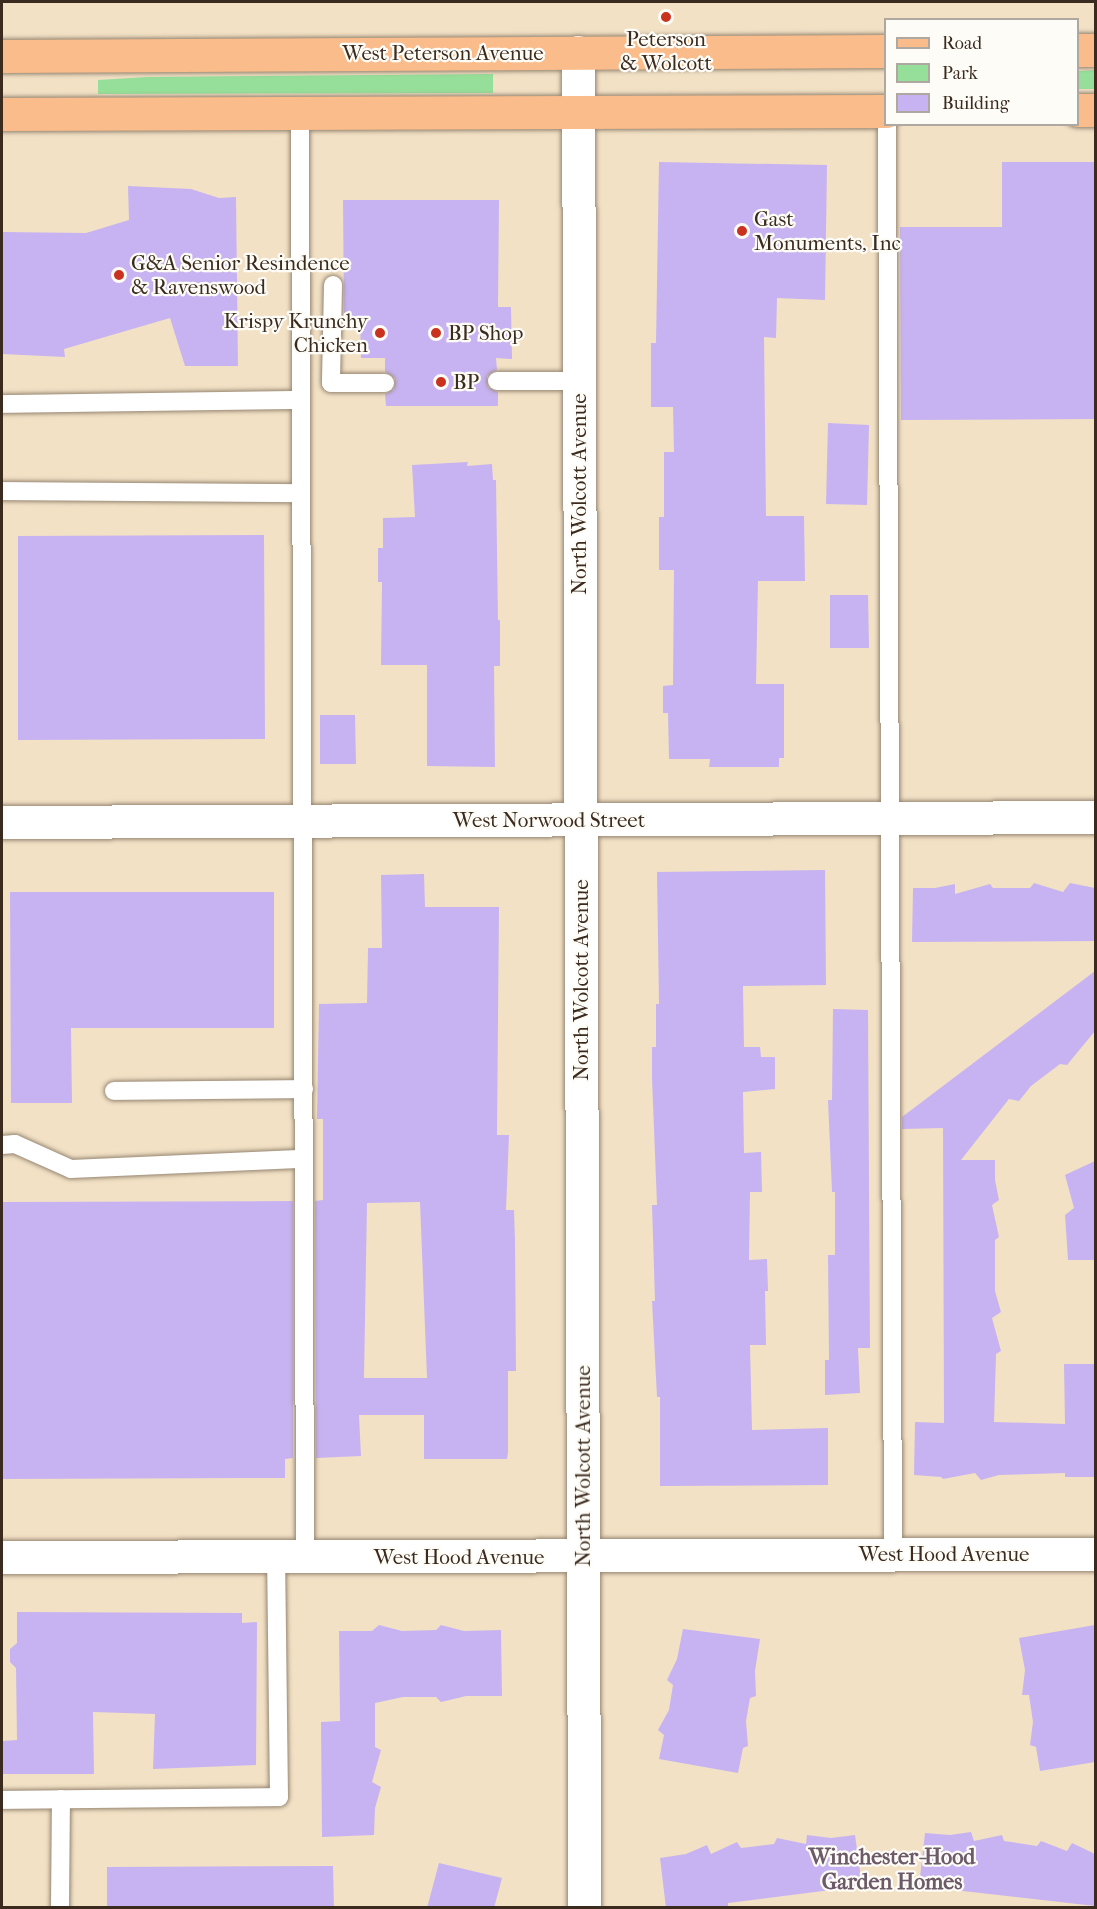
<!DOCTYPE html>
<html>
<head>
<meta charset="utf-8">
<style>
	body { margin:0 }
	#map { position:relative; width:1097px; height:1909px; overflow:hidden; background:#f2e1c5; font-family:"IM FELL French Canon",serif }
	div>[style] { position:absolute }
	.green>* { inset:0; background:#96df9a }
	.building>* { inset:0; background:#c7b3f1 }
	.roads { filter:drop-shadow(0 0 2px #968672) drop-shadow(0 0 2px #968672) }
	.lane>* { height:18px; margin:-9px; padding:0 9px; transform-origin:9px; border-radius:9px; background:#fff }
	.street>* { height:33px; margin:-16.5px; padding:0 16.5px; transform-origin:16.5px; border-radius:16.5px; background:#fff }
	.primary>* { height:33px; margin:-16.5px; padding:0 16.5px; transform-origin:16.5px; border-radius:16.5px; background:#f9bc8a }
	.dots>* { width:16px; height:16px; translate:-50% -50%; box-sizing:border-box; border:3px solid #fdfcf7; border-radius:50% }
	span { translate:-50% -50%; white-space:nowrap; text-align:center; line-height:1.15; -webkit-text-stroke:4.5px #fdfcf7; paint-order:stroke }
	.poi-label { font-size:21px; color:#3b2a1e }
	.left { translate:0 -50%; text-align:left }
	.right { translate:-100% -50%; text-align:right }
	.street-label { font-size:21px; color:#3b2a1e }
	.neighbourhood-label { font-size:22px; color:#6c5a68; font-weight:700 }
	.frame { position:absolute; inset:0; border:3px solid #3b2a1e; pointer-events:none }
	.legend { position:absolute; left:884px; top:18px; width:195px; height:108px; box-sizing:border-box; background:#fdfcf7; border:2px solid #afa8a0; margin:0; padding:8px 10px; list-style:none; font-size:18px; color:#3b2a1e }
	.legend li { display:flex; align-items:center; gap:12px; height:30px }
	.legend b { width:30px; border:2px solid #afa8a0 }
</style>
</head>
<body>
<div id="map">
	<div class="green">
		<div style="clip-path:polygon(1095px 70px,1095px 89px,1078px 89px,1078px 71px)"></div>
		<div style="clip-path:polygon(493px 74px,493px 93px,98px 94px,98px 80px,147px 77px)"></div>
	</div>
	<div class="building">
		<div style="clip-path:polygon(659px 162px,827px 165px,825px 300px,777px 298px,776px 338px,764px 337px,766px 516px,804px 516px,805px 581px,758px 581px,756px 684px,784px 684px,784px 758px,779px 758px,779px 767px,709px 767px,710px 759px,669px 759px,668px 713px,663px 713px,663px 686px,673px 685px,674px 570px,659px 570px,659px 517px,664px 517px,664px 452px,674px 452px,673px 407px,651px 407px,651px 343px,656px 343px)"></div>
		<div style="clip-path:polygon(1002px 162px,1095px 162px,1095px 419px,901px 420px,900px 227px,1002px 227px)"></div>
		<div style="clip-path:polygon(128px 186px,191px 189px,219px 198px,236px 197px,238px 366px,185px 366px,170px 318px,64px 349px,65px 357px,2px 354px,2px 232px,86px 233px,129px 220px)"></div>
		<div style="clip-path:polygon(343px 200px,499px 200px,498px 307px,511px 307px,512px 359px,496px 358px,497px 370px,487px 376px,488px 387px,498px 392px,498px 406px,386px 406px,385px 394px,394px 389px,395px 378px,385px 372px,385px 358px,361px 358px,360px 317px,344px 317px)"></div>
		<div style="clip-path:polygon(828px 423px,869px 425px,867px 505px,826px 504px)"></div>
		<div style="clip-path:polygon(468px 462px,467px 466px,492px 464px,493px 480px,496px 480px,498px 620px,500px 620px,500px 666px,494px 666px,495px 767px,427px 766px,427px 665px,381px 665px,382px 582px,378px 582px,378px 548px,383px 548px,383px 518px,415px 517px,412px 465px)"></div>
		<div style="clip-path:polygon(264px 535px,265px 739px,18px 740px,18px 536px)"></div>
		<div style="clip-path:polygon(830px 595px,868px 595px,869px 648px,830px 648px)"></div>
		<div style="clip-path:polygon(320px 715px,355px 715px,356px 764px,320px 764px)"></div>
		<div style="clip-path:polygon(825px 870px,826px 985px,743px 986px,744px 1047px,760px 1047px,761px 1057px,775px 1057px,775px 1089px,743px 1092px,744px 1153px,761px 1152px,762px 1192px,750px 1192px,749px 1260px,767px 1259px,768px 1291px,765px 1291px,766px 1345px,750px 1345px,752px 1430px,828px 1428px,828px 1485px,660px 1486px,660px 1397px,657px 1397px,652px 1301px,655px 1301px,652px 1205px,657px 1205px,652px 1078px,652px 1047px,656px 1047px,656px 1004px,659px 1004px,657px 872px)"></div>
		<div style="clip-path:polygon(evenodd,424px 874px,425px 907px,499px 907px,497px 1135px,509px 1135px,506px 1210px,514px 1210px,515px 1241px,516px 1371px,508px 1371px,508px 1452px,507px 1459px,424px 1459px,424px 1415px,359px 1415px,361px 1456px,316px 1458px,315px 1201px,323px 1200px,323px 1119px,317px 1119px,319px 1004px,367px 1003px,368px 948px,382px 948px,381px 875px,424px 874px,420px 1202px,427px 1378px,364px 1378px,367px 1203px,420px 1202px)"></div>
		<div style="clip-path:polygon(1034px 883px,1063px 892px,1070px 883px,1095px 888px,1095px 941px,912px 942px,913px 888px,935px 888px,955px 884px,955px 894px,990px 884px,993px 888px,1030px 888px)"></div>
		<div style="clip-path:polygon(10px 892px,274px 892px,274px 1028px,71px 1028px,72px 1103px,11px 1103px)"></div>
		<div style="clip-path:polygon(1095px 971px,1095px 1031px,1067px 1065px,1060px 1064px,1031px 1086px,1019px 1101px,1009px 1099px,961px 1160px,995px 1160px,995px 1180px,999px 1200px,992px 1205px,999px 1237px,995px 1240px,995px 1291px,1001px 1312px,992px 1318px,1001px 1351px,996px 1354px,994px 1422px,1065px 1424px,1064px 1364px,1095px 1364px,1095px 1477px,1065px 1477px,1065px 1473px,999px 1475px,981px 1480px,975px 1473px,943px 1479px,941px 1477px,914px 1475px,915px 1422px,944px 1423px,943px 1128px,902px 1129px,902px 1117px)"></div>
		<div style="clip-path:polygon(833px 1009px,868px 1010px,870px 1348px,858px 1348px,860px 1393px,825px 1395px,825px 1360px,829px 1360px,828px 1255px,835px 1255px,835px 1192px,832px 1192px,828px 1100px,832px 1100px)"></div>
		<div style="clip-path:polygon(1095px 1161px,1095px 1260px,1068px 1260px,1065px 1215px,1074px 1208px,1065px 1175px)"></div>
		<div style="clip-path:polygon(293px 1201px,293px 1458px,285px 1459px,285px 1478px,2px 1479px,2px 1202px)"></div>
		<div style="clip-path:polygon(17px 1612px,242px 1613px,242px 1623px,257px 1622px,256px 1765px,153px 1769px,155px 1714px,93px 1712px,94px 1774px,2px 1774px,2px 1741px,17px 1740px,16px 1668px,10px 1662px,10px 1649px,17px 1643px)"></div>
		<div style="clip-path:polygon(379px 1625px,402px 1631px,436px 1630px,441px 1625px,464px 1631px,501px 1630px,502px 1696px,466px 1696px,441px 1702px,436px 1697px,403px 1697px,375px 1703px,375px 1747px,381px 1750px,372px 1782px,381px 1787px,375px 1808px,374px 1835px,322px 1837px,321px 1722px,340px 1721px,339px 1631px,372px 1631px)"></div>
		<div style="clip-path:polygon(1095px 1625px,1095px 1762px,1040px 1771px,1036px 1747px,1030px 1745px,1033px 1722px,1029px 1695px,1022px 1695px,1025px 1670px,1019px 1638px)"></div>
		<div style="clip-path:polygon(683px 1629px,760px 1639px,755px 1671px,756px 1696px,750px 1698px,746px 1721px,748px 1746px,743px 1748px,738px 1773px,659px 1759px,664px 1735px,658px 1730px,669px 1710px,673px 1685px,667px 1680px,677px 1659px)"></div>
		<div style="clip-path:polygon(971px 1832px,974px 1841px,1002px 1835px,1004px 1841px,1037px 1846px,1041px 1841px,1067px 1851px,1072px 1843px,1095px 1854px,1095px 1906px,919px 1886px,925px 1833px,950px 1835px)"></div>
		<div style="clip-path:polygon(807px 1835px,831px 1838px,855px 1835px,862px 1886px,728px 1903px,728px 1908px,666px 1908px,660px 1858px,686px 1854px,707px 1845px,711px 1854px,737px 1842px,741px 1848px,774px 1844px,777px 1838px,806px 1844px)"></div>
		<div style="clip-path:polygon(439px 1863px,502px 1878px,494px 1908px,427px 1908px)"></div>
		<div style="clip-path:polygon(333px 1866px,334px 1908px,107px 1908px,107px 1867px)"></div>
	</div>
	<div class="roads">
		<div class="lane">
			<div style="left:300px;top:113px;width:1445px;rotate:89.8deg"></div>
			<div style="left:887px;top:124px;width:1430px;rotate:89.76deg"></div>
			<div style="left:333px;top:285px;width:98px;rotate:91.2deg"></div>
			<div style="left:331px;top:383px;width:54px"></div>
			<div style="left:497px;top:381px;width:81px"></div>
			<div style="left:2px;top:404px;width:299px;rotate:-0.8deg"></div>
			<div style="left:2px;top:491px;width:299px;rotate:0.4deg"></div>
			<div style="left:114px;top:1091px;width:190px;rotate:-0.6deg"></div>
			<div style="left:2px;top:1145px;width:13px;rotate:-4deg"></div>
			<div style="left:15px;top:1144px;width:61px;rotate:24.1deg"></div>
			<div style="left:71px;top:1169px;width:233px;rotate:-2.5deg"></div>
			<div style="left:2px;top:1800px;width:277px;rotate:-0.6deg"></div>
			<div style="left:279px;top:1797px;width:239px;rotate:-90.7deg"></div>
			<div style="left:60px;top:1908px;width:109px;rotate:-89.5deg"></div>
		</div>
		<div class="street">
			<div style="left:578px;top:52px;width:1856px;rotate:89.81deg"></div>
			<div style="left:2px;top:822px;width:1094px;rotate:-0.26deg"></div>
			<div style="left:2px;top:1557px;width:1094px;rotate:-0.16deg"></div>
		</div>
		<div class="primary">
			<div style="left:1078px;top:50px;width:18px"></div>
			<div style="left:2px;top:56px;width:884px;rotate:-0.32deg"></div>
			<div style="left:1078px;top:110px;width:18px"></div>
			<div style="left:2px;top:114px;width:884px;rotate:-0.19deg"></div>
		</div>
	</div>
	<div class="dots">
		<div style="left:666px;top:17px;background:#c8321e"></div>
		<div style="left:742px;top:231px;background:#c8321e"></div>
		<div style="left:119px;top:275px;background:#c8321e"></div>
		<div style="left:380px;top:333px;background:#c8321e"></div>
		<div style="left:436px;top:333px;background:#c8321e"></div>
		<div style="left:441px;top:382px;background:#c8321e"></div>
	</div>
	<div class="poi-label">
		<span style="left:666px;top:51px">Peterson<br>&amp; Wolcott</span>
		<span class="left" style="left:754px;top:231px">Gast<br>Monuments, Inc</span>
		<span class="left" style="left:131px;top:275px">G&amp;A Senior Resindence<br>&amp; Ravenswood</span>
		<span class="right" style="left:368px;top:333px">Krispy Krunchy<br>Chicken</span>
		<span class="left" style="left:448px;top:333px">BP Shop</span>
		<span class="left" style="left:453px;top:382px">BP</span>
	</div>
	<div class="street-label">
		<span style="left:443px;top:53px">West Peterson Avenue</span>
		<span style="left:579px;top:494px;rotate:-90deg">North Wolcott Avenue</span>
		<span style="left:549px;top:820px">West Norwood Street</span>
		<span style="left:581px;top:980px;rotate:-90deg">North Wolcott Avenue</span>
		<span style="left:583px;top:1466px;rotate:-90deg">North Wolcott Avenue</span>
		<span style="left:944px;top:1554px">West Hood Avenue</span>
		<span style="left:459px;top:1557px">West Hood Avenue</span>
	</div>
	<div class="neighbourhood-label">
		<span style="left:892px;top:1870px">Winchester-Hood<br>Garden Homes</span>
	</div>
	<div class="frame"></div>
	<ul class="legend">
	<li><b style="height:8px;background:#f9bc8a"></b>Road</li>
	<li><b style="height:16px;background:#96df9a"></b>Park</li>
	<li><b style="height:16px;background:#c7b3f1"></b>Building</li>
	</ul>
</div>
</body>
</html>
